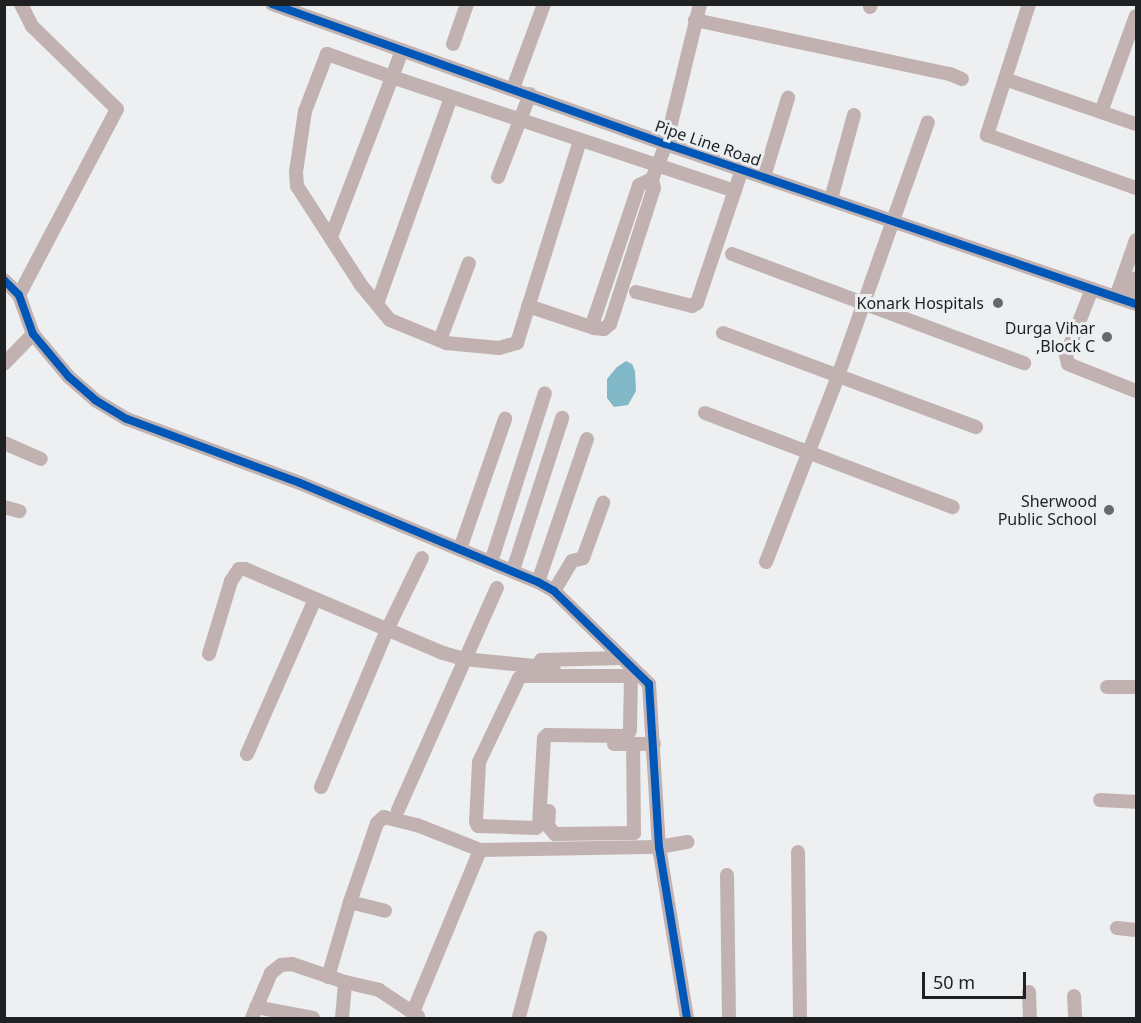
<!DOCTYPE html>
<html>
<head>
<meta charset="utf-8">
<style>
	body { margin:0 }
	#map { position:relative; width:1141px; height:1023px; overflow:hidden; background:#edeff1; font-family:"Noto Sans",sans-serif }
	div>[style] { position:absolute }
	.water>* { inset:0; background:#81b8c7 }
	.minor>* { height:14px; margin:-7px; padding:0 7px; transform-origin:7px; border-radius:7px; background:#c1b2b1 }
	.cycleway>* { height:8px; margin:-4px; padding:0 4px; transform-origin:4px; border-radius:4px; background:#0057b8 }
	.dots>* { width:16px; height:16px; translate:-50% -50%; box-sizing:border-box; border:3px solid #eceff2; border-radius:50% }
	span { translate:-50% -50%; white-space:nowrap; text-align:center; line-height:1.15; -webkit-text-stroke:6px #eceff2; paint-order:stroke }
	.street-label { font-size:16px; color:#1f2021 }
	.poi-label { font-size:16px; color:#1f2021 }
	.right { translate:-100% -50%; text-align:right }
	.frame { position:absolute; inset:0; border:6px solid #1f2021; pointer-events:none }
	.scale { position:absolute; left:922px; top:972px; width:104px; height:27px; box-sizing:border-box; border:3px solid #1f2021; border-top:0; padding-left:8px; font-size:18px; line-height:21px; white-space:nowrap; color:#1f2021; -webkit-text-stroke:4px #eceff2; paint-order:stroke }
</style>
</head>
<body>
<div id="map">
	<div class="water">
		<div style="clip-path:polygon(626px 361px,632px 364px,635px 371px,636px 391px,628px 405px,614px 407px,607px 398px,607px 379px,617px 367px)"></div>
	</div>
	<div class="minor">
		<div style="left:272px;top:4px;width:418px;rotate:19.6deg"></div>
		<div style="left:666px;top:144px;width:496px;rotate:18.8deg"></div>
		<div style="left:1029px;top:4px;width:138px;rotate:107.8deg"></div>
		<div style="left:987px;top:135px;width:158px;rotate:19.6deg"></div>
		<div style="left:870px;top:7px;width:3px;rotate:-72deg"></div>
		<div style="left:695px;top:20px;width:261px;rotate:12deg"></div>
		<div style="left:950px;top:74px;width:13px;rotate:23deg"></div>
		<div style="left:453px;top:44px;width:42px;rotate:-70.7deg"></div>
		<div style="left:402px;top:50px;width:29px;rotate:110deg"></div>
		<div style="left:392px;top:77px;width:69px;rotate:-160.5deg"></div>
		<div style="left:327px;top:54px;width:61px;rotate:111.1deg"></div>
		<div style="left:305px;top:111px;width:62px;rotate:98.4deg"></div>
		<div style="left:296px;top:172px;width:14px;rotate:86deg"></div>
		<div style="left:297px;top:186px;width:118px;rotate:57.1deg"></div>
		<div style="left:361px;top:285px;width:45px;rotate:50.4deg"></div>
		<div style="left:390px;top:320px;width:61px;rotate:22.3deg"></div>
		<div style="left:446px;top:343px;width:53px;rotate:5.4deg"></div>
		<div style="left:499px;top:348px;width:19px;rotate:-16deg"></div>
		<div style="left:517px;top:343px;width:212px;rotate:-72.7deg"></div>
		<div style="left:1005px;top:79px;width:139px;rotate:19deg"></div>
		<div style="left:513px;top:88px;width:90px;rotate:-69.7deg"></div>
		<div style="left:1101px;top:112px;width:102px;rotate:-70deg"></div>
		<div style="left:498px;top:177px;width:89px;rotate:-68.9deg"></div>
		<div style="left:764px;top:177px;width:83px;rotate:-73.1deg"></div>
		<div style="left:831px;top:199px;width:87px;rotate:-74.7deg"></div>
		<div style="left:331px;top:237px;width:171px;rotate:-69.1deg"></div>
		<div style="left:392px;top:77px;width:361px;rotate:18.4deg"></div>
		<div style="left:732px;top:254px;width:312px;rotate:20.5deg"></div>
		<div style="left:4px;top:280px;width:21px;rotate:45deg"></div>
		<div style="left:19px;top:295px;width:41px;rotate:70.3deg"></div>
		<div style="left:33px;top:334px;width:56px;rotate:50.1deg"></div>
		<div style="left:69px;top:377px;width:35px;rotate:41deg"></div>
		<div style="left:95px;top:400px;width:37px;rotate:31deg"></div>
		<div style="left:127px;top:419px;width:184px;rotate:20.3deg"></div>
		<div style="left:300px;top:483px;width:258px;rotate:22.6deg"></div>
		<div style="left:538px;top:582px;width:18px;rotate:29deg"></div>
		<div style="left:554px;top:591px;width:133px;rotate:44.4deg"></div>
		<div style="left:649px;top:684px;width:163px;rotate:86.5deg"></div>
		<div style="left:659px;top:847px;width:173px;rotate:80.7deg"></div>
		<div style="left:1092px;top:289px;width:71px;rotate:111.5deg"></div>
		<div style="left:1066px;top:355px;width:9px;rotate:77deg"></div>
		<div style="left:1068px;top:364px;width:73px;rotate:21.7deg"></div>
		<div style="left:636px;top:292px;width:58px;rotate:14deg"></div>
		<div style="left:692px;top:306px;width:6px;rotate:-31deg"></div>
		<div style="left:697px;top:303px;width:141px;rotate:-71.4deg"></div>
		<div style="left:19px;top:295px;width:210px;rotate:-62.2deg"></div>
		<div style="left:117px;top:109px;width:119px;rotate:-135.7deg"></div>
		<div style="left:32px;top:26px;width:25px;rotate:-117deg"></div>
		<div style="left:1116px;top:297px;width:60px;rotate:-70.7deg"></div>
		<div style="left:1128px;top:301px;width:24px;rotate:-71deg"></div>
		<div style="left:377px;top:304px;width:220px;rotate:-70.3deg"></div>
		<div style="left:528px;top:306px;width:70px;rotate:18.4deg"></div>
		<div style="left:594px;top:328px;width:10px;rotate:6deg"></div>
		<div style="left:604px;top:329px;width:8px;rotate:-40deg"></div>
		<div style="left:610px;top:324px;width:143px;rotate:-72.1deg"></div>
		<div style="left:654px;top:188px;width:9px;rotate:-103deg"></div>
		<div style="left:652px;top:179px;width:38px;rotate:-68deg"></div>
		<div style="left:666px;top:144px;width:144px;rotate:-76.3deg"></div>
		<div style="left:594px;top:328px;width:9px;rotate:-90deg"></div>
		<div style="left:594px;top:319px;width:141px;rotate:-71.4deg"></div>
		<div style="left:639px;top:185px;width:14px;rotate:-25deg"></div>
		<div style="left:723px;top:333px;width:270px;rotate:20.4deg"></div>
		<div style="left:440px;top:340px;width:82px;rotate:-69.4deg"></div>
		<div style="left:4px;top:364px;width:42px;rotate:-46deg"></div>
		<div style="left:705px;top:413px;width:265px;rotate:20.8deg"></div>
		<div style="left:4px;top:443px;width:40px;rotate:23.4deg"></div>
		<div style="left:4px;top:507px;width:16px;rotate:15deg"></div>
		<div style="left:460px;top:549px;width:138px;rotate:-70.9deg"></div>
		<div style="left:491px;top:562px;width:177px;rotate:-72.3deg"></div>
		<div style="left:766px;top:562px;width:199px;rotate:-68.8deg"></div>
		<div style="left:838px;top:376px;width:269px;rotate:-70.5deg"></div>
		<div style="left:513px;top:570px;width:160px;rotate:-72.1deg"></div>
		<div style="left:538px;top:582px;width:151px;rotate:-71.1deg"></div>
		<div style="left:554px;top:591px;width:35px;rotate:-59deg"></div>
		<div style="left:572px;top:561px;width:11px;rotate:-15deg"></div>
		<div style="left:583px;top:558px;width:59px;rotate:-70deg"></div>
		<div style="left:209px;top:654px;width:76px;rotate:-73.2deg"></div>
		<div style="left:231px;top:581px;width:14px;rotate:-56deg"></div>
		<div style="left:239px;top:569px;width:6px"></div>
		<div style="left:245px;top:569px;width:215px;rotate:23deg"></div>
		<div style="left:443px;top:653px;width:22px;rotate:16deg"></div>
		<div style="left:464px;top:659px;width:90px;rotate:5.7deg"></div>
		<div style="left:541px;top:660px;width:81px;rotate:-1.4deg"></div>
		<div style="left:631px;top:676px;width:54px;rotate:91.1deg"></div>
		<div style="left:630px;top:730px;width:7px;rotate:117deg"></div>
		<div style="left:627px;top:736px;width:80px;rotate:-179.3deg"></div>
		<div style="left:547px;top:735px;width:4px;rotate:135deg"></div>
		<div style="left:544px;top:738px;width:87px;rotate:93.3deg"></div>
		<div style="left:539px;top:825px;width:4px;rotate:135deg"></div>
		<div style="left:536px;top:828px;width:58px;rotate:-178deg"></div>
		<div style="left:478px;top:826px;width:4px;rotate:-117deg"></div>
		<div style="left:476px;top:822px;width:60px;rotate:-87.1deg"></div>
		<div style="left:479px;top:762px;width:93px;rotate:-64.5deg"></div>
		<div style="left:519px;top:678px;width:4px;rotate:-34deg"></div>
		<div style="left:522px;top:676px;width:119px"></div>
		<div style="left:1107px;top:687px;width:29px"></div>
		<div style="left:614px;top:744px;width:40px"></div>
		<div style="left:247px;top:754px;width:169px;rotate:-66.3deg"></div>
		<div style="left:321px;top:787px;width:170px;rotate:-67.2deg"></div>
		<div style="left:387px;top:630px;width:80px;rotate:-64.1deg"></div>
		<div style="left:1100px;top:800px;width:36px;rotate:3deg"></div>
		<div style="left:398px;top:810px;width:243px;rotate:-66deg"></div>
		<div style="left:549px;top:811px;width:15px;rotate:94deg"></div>
		<div style="left:548px;top:826px;width:11px;rotate:49deg"></div>
		<div style="left:555px;top:834px;width:79px;rotate:-0.7deg"></div>
		<div style="left:634px;top:833px;width:89px;rotate:-90.6deg"></div>
		<div style="left:798px;top:852px;width:166px;rotate:89.3deg"></div>
		<div style="left:727px;top:875px;width:143px;rotate:89.2deg"></div>
		<div style="left:350px;top:902px;width:36px;rotate:14deg"></div>
		<div style="left:1117px;top:928px;width:19px;rotate:6deg"></div>
		<div style="left:328px;top:977px;width:78px;rotate:-73.7deg"></div>
		<div style="left:350px;top:902px;width:83px;rotate:-71.1deg"></div>
		<div style="left:377px;top:823px;width:9px;rotate:-41deg"></div>
		<div style="left:384px;top:817px;width:34px;rotate:14deg"></div>
		<div style="left:417px;top:825px;width:68px;rotate:21.6deg"></div>
		<div style="left:1029px;top:992px;width:26px;rotate:88deg"></div>
		<div style="left:1074px;top:996px;width:22px;rotate:87deg"></div>
		<div style="left:256px;top:1007px;width:58px;rotate:10.9deg"></div>
		<div style="left:413px;top:1012px;width:175px;rotate:-67.5deg"></div>
		<div style="left:480px;top:850px;width:179px;rotate:-1deg"></div>
		<div style="left:659px;top:847px;width:29px;rotate:-10deg"></div>
		<div style="left:519px;top:1017px;width:82px;rotate:-75.1deg"></div>
		<div style="left:252px;top:1018px;width:49px;rotate:-67.1deg"></div>
		<div style="left:271px;top:973px;width:13px;rotate:-39deg"></div>
		<div style="left:281px;top:965px;width:11px;rotate:-5deg"></div>
		<div style="left:292px;top:964px;width:56px;rotate:18.8deg"></div>
		<div style="left:345px;top:982px;width:35px;rotate:13deg"></div>
		<div style="left:379px;top:990px;width:47px;rotate:33.7deg"></div>
		<div style="left:342px;top:1018px;width:36px;rotate:-85deg"></div>
	</div>
	<div class="cycleway">
		<div style="left:272px;top:4px;width:418px;rotate:19.6deg"></div>
		<div style="left:666px;top:144px;width:496px;rotate:18.8deg"></div>
		<div style="left:4px;top:280px;width:21px;rotate:45deg"></div>
		<div style="left:19px;top:295px;width:41px;rotate:70.3deg"></div>
		<div style="left:33px;top:334px;width:56px;rotate:50.1deg"></div>
		<div style="left:69px;top:377px;width:35px;rotate:41deg"></div>
		<div style="left:95px;top:400px;width:37px;rotate:31deg"></div>
		<div style="left:127px;top:419px;width:184px;rotate:20.3deg"></div>
		<div style="left:300px;top:483px;width:258px;rotate:22.6deg"></div>
		<div style="left:538px;top:582px;width:18px;rotate:29deg"></div>
		<div style="left:554px;top:591px;width:133px;rotate:44.4deg"></div>
		<div style="left:649px;top:684px;width:163px;rotate:86.5deg"></div>
		<div style="left:659px;top:847px;width:173px;rotate:80.7deg"></div>
	</div>
	<div class="dots">
		<div style="left:998px;top:303px;background:#67686a"></div>
		<div style="left:1107px;top:337px;background:#67686a"></div>
		<div style="left:1109px;top:510px;background:#67686a"></div>
	</div>
	<div class="street-label">
		<span style="left:708px;top:143px;rotate:19deg">Pipe Line Road</span>
	</div>
	<div class="poi-label">
		<span class="right" style="left:984px;top:303px">Konark Hospitals</span>
		<span class="right" style="left:1095px;top:337px">Durga Vihar<br>,Block C</span>
		<span class="right" style="left:1097px;top:510px">Sherwood<br>Public School</span>
	</div>
	<div class="frame"></div>
	<div class="scale">50 m</div>
</div>
</body>
</html>
